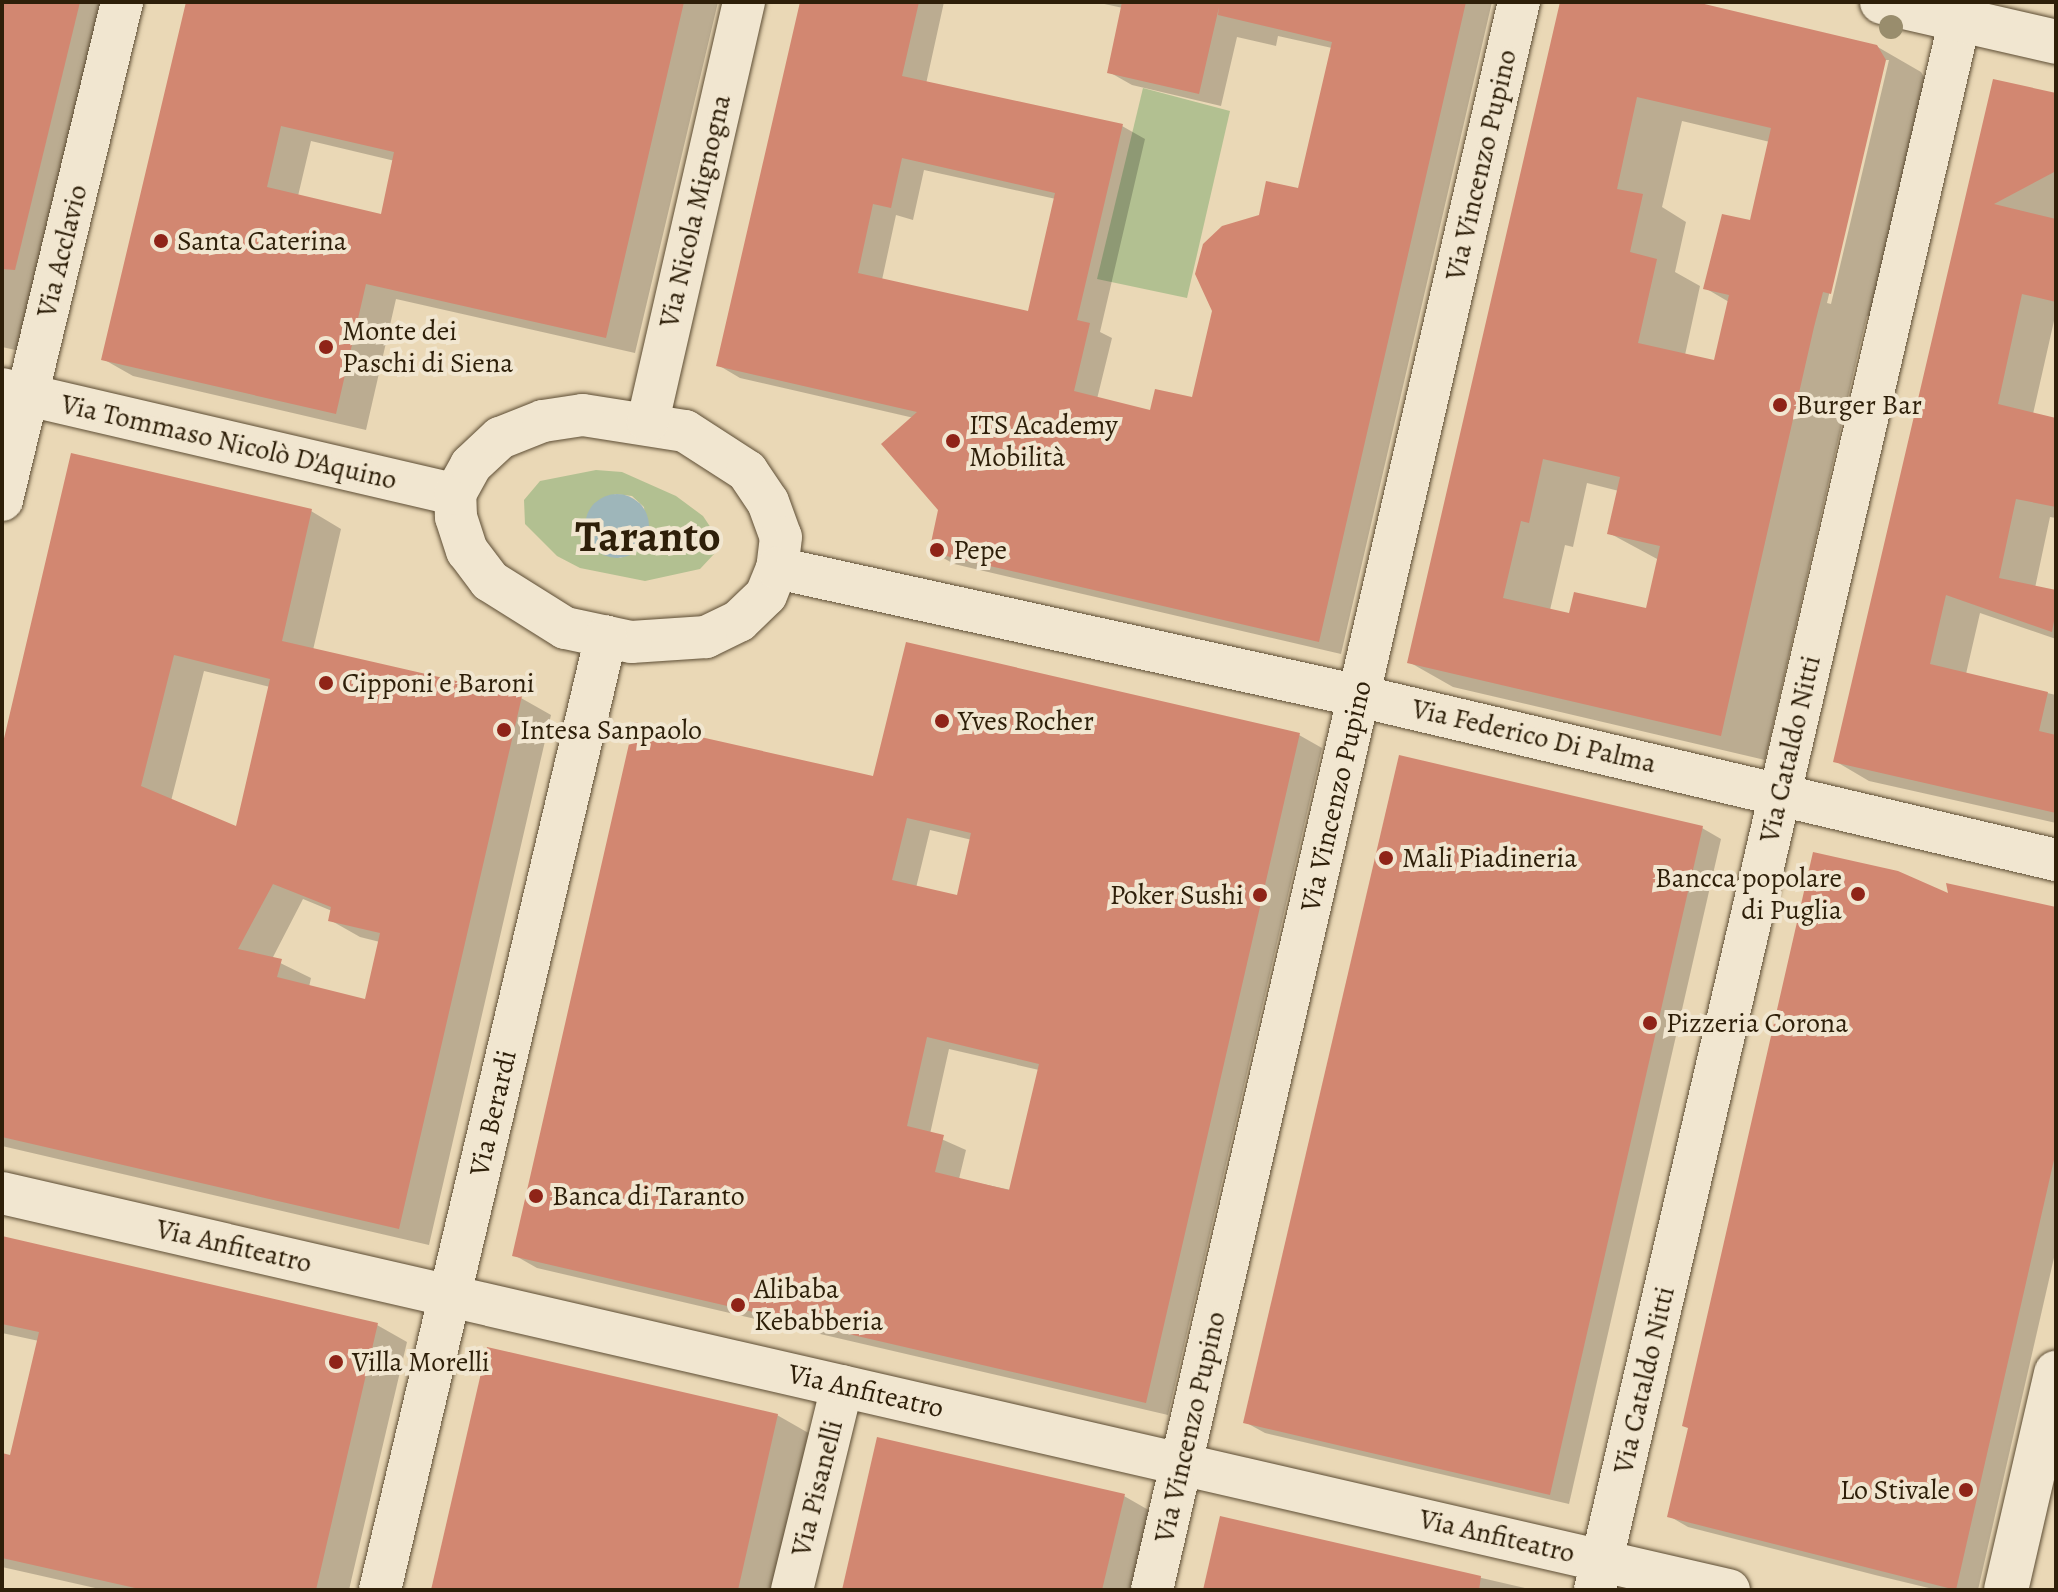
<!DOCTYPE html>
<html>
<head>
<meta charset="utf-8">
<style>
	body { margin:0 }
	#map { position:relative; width:2058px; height:1592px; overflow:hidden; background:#ead8b6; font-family:Alegreya,serif }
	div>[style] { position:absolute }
	.green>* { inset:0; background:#b2c091 }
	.water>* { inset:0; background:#9eb6ba }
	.round { border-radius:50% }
	.shadow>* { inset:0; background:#0003 }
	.building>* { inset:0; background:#d28771 }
	.roads { filter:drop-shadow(0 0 2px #5d4d34) drop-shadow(0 0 2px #5d4d34) }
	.street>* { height:42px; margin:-21px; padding:0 21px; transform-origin:21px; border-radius:21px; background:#f1e6d0 }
	.secondary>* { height:44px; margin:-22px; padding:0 22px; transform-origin:22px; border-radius:22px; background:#f1e6d0 }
	.trees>* { width:24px; height:24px; margin:-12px; border-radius:50%; background:#998d6d }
	.dots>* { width:22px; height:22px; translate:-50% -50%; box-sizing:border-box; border:4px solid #f1e6d0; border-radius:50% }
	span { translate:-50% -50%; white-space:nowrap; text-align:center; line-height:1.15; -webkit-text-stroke:8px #f1e6d0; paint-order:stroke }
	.street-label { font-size:28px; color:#2e1f09 }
	.poi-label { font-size:28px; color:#2e1f09 }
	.left { translate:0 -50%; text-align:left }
	.right { translate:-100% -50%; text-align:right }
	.town-label { font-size:44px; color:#2e1f09; font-weight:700 }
	.frame { position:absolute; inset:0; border:4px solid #2e1f09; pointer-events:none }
</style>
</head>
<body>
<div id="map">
	<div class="green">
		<div style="clip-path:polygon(1143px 88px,1230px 111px,1187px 298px,1097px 279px)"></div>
		<div style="clip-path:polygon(evenodd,596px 470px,622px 472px,676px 496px,703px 516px,715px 534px,715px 553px,700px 569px,645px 581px,580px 568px,557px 556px,525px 524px,524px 500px,540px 481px,596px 470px,615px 494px,632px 496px,644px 507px,647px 539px,636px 552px,620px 558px,591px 544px,585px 528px,615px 494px)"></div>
	</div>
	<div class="water">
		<div class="round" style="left:585px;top:494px;width:64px;height:64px"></div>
	</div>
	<div class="shadow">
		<div style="clip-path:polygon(2px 2px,113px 2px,29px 353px,2px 347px)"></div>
		<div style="clip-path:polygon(evenodd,189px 2px,718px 2px,635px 353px,396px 299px,366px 430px,133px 376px,103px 359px,189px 2px,311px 141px,395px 161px,383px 216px,298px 196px,311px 141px)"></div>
		<div style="clip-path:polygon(evenodd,801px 2px,944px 2px,926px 84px,1122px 126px,1145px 139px,1100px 332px,1112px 338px,1097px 399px,1152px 412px,1194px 400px,1261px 216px,1300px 191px,1332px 48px,1278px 36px,1276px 46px,1237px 37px,1221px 106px,1132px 85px,1109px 72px,1123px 8px,1095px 2px,1492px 2px,1341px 654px,954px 564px,931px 551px,940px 509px,914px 418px,740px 378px,718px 365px,801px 2px,924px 170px,1056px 199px,1030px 314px,882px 280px,896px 215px,913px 220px,924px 170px)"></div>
		<div style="clip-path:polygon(evenodd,1562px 2px,1684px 2px,1876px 46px,1921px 72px,1930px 87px,1875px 318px,1867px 316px,1858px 353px,1765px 760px,1453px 687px,1409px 662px,1562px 2px,1884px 60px,1889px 60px,1831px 304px,1827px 303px,1884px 60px,1562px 2px,1682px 121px,1770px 142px,1752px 222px,1705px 288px,1729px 302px,1715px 362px,1685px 355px,1700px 286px,1675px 272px,1686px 222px,1662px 207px,1682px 121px,1562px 2px,1587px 483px,1619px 491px,1609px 533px,1659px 560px,1648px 610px,1570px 615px,1550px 610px,1565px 545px,1573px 547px,1587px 483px)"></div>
		<div style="clip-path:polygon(1994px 82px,2056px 96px,2056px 312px,2033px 414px,2056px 420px,2056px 518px,2050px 517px,2035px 588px,2056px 592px,2056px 639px,1980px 613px,1966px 674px,2056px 695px,2056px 823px,1869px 781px,1835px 761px)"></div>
		<div style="clip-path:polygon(evenodd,311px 511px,341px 529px,313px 650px,521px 698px,551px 715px,429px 1245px,2px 1146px,2px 756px,311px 511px,204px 671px,270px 687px,237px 829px,171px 801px,204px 671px,311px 511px,303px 899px,332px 911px,330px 920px,360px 937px,380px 942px,366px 1002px,309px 987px,311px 978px,272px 959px,303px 899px)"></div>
		<div style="clip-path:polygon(evenodd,1299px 735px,1322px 748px,1168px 1415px,537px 1268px,514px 1255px,875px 779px,1299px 735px,930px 830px,972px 840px,958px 898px,916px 888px,930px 830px,1299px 735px,949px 1049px,1039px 1070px,1011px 1190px,959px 1179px,966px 1150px,930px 1134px,949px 1049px)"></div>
		<div style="clip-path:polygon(1702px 828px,1721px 839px,1569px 1504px,1265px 1433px,1245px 1422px)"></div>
		<div style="clip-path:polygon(1951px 897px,2056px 910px,2056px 1249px,1978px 1590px,1937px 1590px,1875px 1575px,1688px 1527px,1669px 1516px)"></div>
		<div style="clip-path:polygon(2px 1238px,377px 1325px,407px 1342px,349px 1590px,104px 1590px,2px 1567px,2px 1455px,11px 1457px,39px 1341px,2px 1333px)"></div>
		<div style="clip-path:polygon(777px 1415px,812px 1435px,776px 1590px,433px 1590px)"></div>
		<div style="clip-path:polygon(1124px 1496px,1152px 1512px,1134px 1590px,844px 1590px)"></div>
		<div style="clip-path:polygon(1222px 1518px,1529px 1589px,1530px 1590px,1205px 1590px)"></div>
	</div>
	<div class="building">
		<div style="clip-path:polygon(2px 2px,80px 2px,15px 270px,2px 269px)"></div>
		<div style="clip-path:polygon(evenodd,186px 2px,684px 2px,606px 338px,366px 284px,336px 414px,101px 360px,186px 2px,281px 126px,394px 152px,381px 214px,267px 187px,281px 126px)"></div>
		<div style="clip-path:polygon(evenodd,800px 2px,919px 2px,902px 76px,1123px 124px,1077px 320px,1090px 323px,1074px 391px,1150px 410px,1155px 389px,1192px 397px,1212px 311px,1195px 274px,1203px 244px,1222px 226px,1259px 215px,1266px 181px,1298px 188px,1332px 42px,1218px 15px,1219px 7px,1199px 94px,1107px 73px,1122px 2px,1466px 2px,1319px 642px,929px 552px,938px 510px,881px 444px,917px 412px,716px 366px,800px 2px,902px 158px,1055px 193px,1028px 311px,858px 273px,873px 204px,891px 208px,902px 158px)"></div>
		<div style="clip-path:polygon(evenodd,1560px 2px,1696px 2px,1877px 45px,1886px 60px,1831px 294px,1823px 292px,1814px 327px,1721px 736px,1407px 663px,1560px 2px,1637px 97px,1771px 128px,1750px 220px,1722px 214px,1703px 289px,1729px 295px,1714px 360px,1638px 343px,1657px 259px,1630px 252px,1643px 194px,1617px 189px,1637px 97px,1560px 2px,1543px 459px,1620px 477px,1607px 534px,1660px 546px,1646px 608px,1574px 592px,1569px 613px,1503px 598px,1521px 521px,1529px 523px,1543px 459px)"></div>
		<div style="clip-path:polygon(1993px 79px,2056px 93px,2056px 171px,1994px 204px,2056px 219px,2056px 302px,2022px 294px,1998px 404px,2056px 418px,2056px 507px,2016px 499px,1999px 578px,2056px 590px,2056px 610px,2052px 632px,1946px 595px,1930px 664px,2048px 692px,2039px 731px,2056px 735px,2056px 813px,1833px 762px)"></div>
		<div style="clip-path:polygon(evenodd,71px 453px,312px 509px,282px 641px,522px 696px,399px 1229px,2px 1137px,2px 747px,71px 453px,174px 655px,270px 679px,236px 826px,141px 786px,174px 655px,71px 453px,273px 884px,331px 907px,328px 921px,380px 933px,365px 999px,277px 977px,282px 959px,238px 949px,273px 884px)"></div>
		<div style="clip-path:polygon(evenodd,906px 642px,1300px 733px,1146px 1403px,512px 1256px,634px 722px,873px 776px,906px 642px,907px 818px,971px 833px,957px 895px,892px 880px,907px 818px,906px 642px,927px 1037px,1039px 1064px,1009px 1190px,935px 1172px,944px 1135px,907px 1126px,927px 1037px)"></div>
		<div style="clip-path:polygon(1399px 755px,1703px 826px,1550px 1495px,1243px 1423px)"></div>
		<div style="clip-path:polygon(1813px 852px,1898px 871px,1948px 893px,1946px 883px,2056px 907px,2056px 1151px,1956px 1590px,1667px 1517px,1688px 1428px,1682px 1426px)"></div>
		<div style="clip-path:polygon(2px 1236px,378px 1323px,316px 1590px,144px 1590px,2px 1558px,2px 1453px,10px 1455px,39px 1332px,2px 1324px)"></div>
		<div style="clip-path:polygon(487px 1347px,778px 1414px,738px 1590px,431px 1590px)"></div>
		<div style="clip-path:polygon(877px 1437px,1125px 1494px,1102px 1590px,842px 1590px)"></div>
		<div style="clip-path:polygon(1220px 1516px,1481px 1576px,1479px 1590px,1203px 1590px)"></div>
	</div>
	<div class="roads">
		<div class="street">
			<div style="left:2px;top:389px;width:465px;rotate:13.1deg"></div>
			<div style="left:583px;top:415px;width:103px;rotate:8.9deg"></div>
			<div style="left:685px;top:431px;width:74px;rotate:32.8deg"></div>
			<div style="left:747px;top:471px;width:37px;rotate:56deg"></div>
			<div style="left:768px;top:502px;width:37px;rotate:70deg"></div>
			<div style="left:781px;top:537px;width:31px;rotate:97deg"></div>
			<div style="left:777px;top:568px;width:29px;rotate:112deg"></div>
			<div style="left:766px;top:595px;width:37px;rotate:136deg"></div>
			<div style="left:739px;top:621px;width:37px;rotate:154deg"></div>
			<div style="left:706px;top:637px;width:75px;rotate:176.2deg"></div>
			<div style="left:631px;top:642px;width:67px;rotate:-168deg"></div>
			<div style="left:565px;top:628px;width:89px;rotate:-147.9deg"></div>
			<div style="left:490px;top:581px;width:38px;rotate:-127deg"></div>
			<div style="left:467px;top:551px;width:36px;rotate:-108deg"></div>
			<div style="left:456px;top:517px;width:23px;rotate:-92deg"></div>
			<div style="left:455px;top:494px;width:33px;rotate:-61deg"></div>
			<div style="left:471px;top:465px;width:40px;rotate:-43deg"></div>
			<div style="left:500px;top:438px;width:46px;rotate:-21.6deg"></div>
			<div style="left:543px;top:421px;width:40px;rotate:-8.5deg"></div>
			<div style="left:648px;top:421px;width:430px;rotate:-77.1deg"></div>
			<div style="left:2px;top:500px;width:512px;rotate:-76.45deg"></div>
			<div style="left:777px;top:568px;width:596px;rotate:12.4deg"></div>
			<div style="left:1359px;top:696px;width:716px;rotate:13.24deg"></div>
			<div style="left:2px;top:1193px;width:1772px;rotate:12.95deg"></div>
			<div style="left:380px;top:1590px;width:980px;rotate:-76.67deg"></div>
			<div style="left:792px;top:1590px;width:210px;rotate:-76.2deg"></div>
			<div style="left:1152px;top:1590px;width:1630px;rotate:-76.99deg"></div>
			<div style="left:1595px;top:1590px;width:1630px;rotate:-76.92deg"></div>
		</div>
		<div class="secondary">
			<div style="left:1882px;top:2px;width:179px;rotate:12.9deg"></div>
			<div style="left:2006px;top:1590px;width:223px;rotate:-77deg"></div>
		</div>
	</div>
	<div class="trees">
		<div style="left:1891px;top:27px"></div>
	</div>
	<div class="dots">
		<div style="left:161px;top:241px;background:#8f2418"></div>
		<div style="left:326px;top:347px;background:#8f2418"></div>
		<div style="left:1780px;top:405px;background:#8f2418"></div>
		<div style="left:953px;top:441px;background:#8f2418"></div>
		<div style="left:937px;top:550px;background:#8f2418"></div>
		<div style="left:326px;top:683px;background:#8f2418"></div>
		<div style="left:942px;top:721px;background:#8f2418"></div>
		<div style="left:504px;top:730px;background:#8f2418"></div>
		<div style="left:1386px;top:858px;background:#8f2418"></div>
		<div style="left:1858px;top:894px;background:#8f2418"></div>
		<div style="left:1260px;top:895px;background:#8f2418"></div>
		<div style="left:1650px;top:1023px;background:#8f2418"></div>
		<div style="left:536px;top:1196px;background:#8f2418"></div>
		<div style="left:738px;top:1305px;background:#8f2418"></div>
		<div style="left:336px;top:1362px;background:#8f2418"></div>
		<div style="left:1966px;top:1490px;background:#8f2418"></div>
	</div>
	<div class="street-label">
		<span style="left:1481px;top:165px;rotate:-77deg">Via Vincenzo Pupino</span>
		<span style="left:695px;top:211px;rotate:-77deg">Via Nicola Mignogna</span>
		<span style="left:62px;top:251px;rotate:-76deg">Via Acclavio</span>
		<span style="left:229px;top:442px;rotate:13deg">Via Tommaso Nicolò D'Aquino</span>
		<span style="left:1534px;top:736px;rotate:13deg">Via Federico Di Palma</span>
		<span style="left:1790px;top:749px;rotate:-77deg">Via Cataldo Nitti</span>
		<span style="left:1336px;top:796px;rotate:-77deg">Via Vincenzo Pupino</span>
		<span style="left:493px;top:1113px;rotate:-77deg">Via Berardi</span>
		<span style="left:234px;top:1246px;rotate:13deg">Via Anfiteatro</span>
		<span style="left:1644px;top:1380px;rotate:-77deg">Via Cataldo Nitti</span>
		<span style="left:866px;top:1391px;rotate:13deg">Via Anfiteatro</span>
		<span style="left:1190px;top:1427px;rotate:-77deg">Via Vincenzo Pupino</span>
		<span style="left:817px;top:1488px;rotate:-76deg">Via Pisanelli</span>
		<span style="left:1497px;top:1536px;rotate:13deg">Via Anfiteatro</span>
	</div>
	<div class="poi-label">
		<span class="left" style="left:177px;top:241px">Santa Caterina</span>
		<span class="left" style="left:342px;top:347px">Monte dei<br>Paschi di Siena</span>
		<span class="left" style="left:1796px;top:405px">Burger Bar</span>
		<span class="left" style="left:969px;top:441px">ITS Academy<br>Mobilità</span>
		<span class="left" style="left:953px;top:550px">Pepe</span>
		<span class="left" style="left:342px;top:683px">Cipponi e Baroni</span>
		<span class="left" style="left:958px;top:721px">Yves Rocher</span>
		<span class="left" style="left:520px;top:730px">Intesa Sanpaolo</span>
		<span class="left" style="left:1402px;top:858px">Mali Piadineria</span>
		<span class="right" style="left:1842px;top:894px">Bancca popolare<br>di Puglia</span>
		<span class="right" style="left:1244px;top:895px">Poker Sushi</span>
		<span class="left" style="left:1666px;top:1023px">Pizzeria Corona</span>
		<span class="left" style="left:552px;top:1196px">Banca di Taranto</span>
		<span class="left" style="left:754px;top:1305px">Alibaba<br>Kebabberia</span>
		<span class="left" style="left:352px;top:1362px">Villa Morelli</span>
		<span class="right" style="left:1950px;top:1490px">Lo Stivale</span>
	</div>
	<div class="town-label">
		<span style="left:648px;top:536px">Taranto</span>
	</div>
	<div class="frame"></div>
</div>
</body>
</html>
